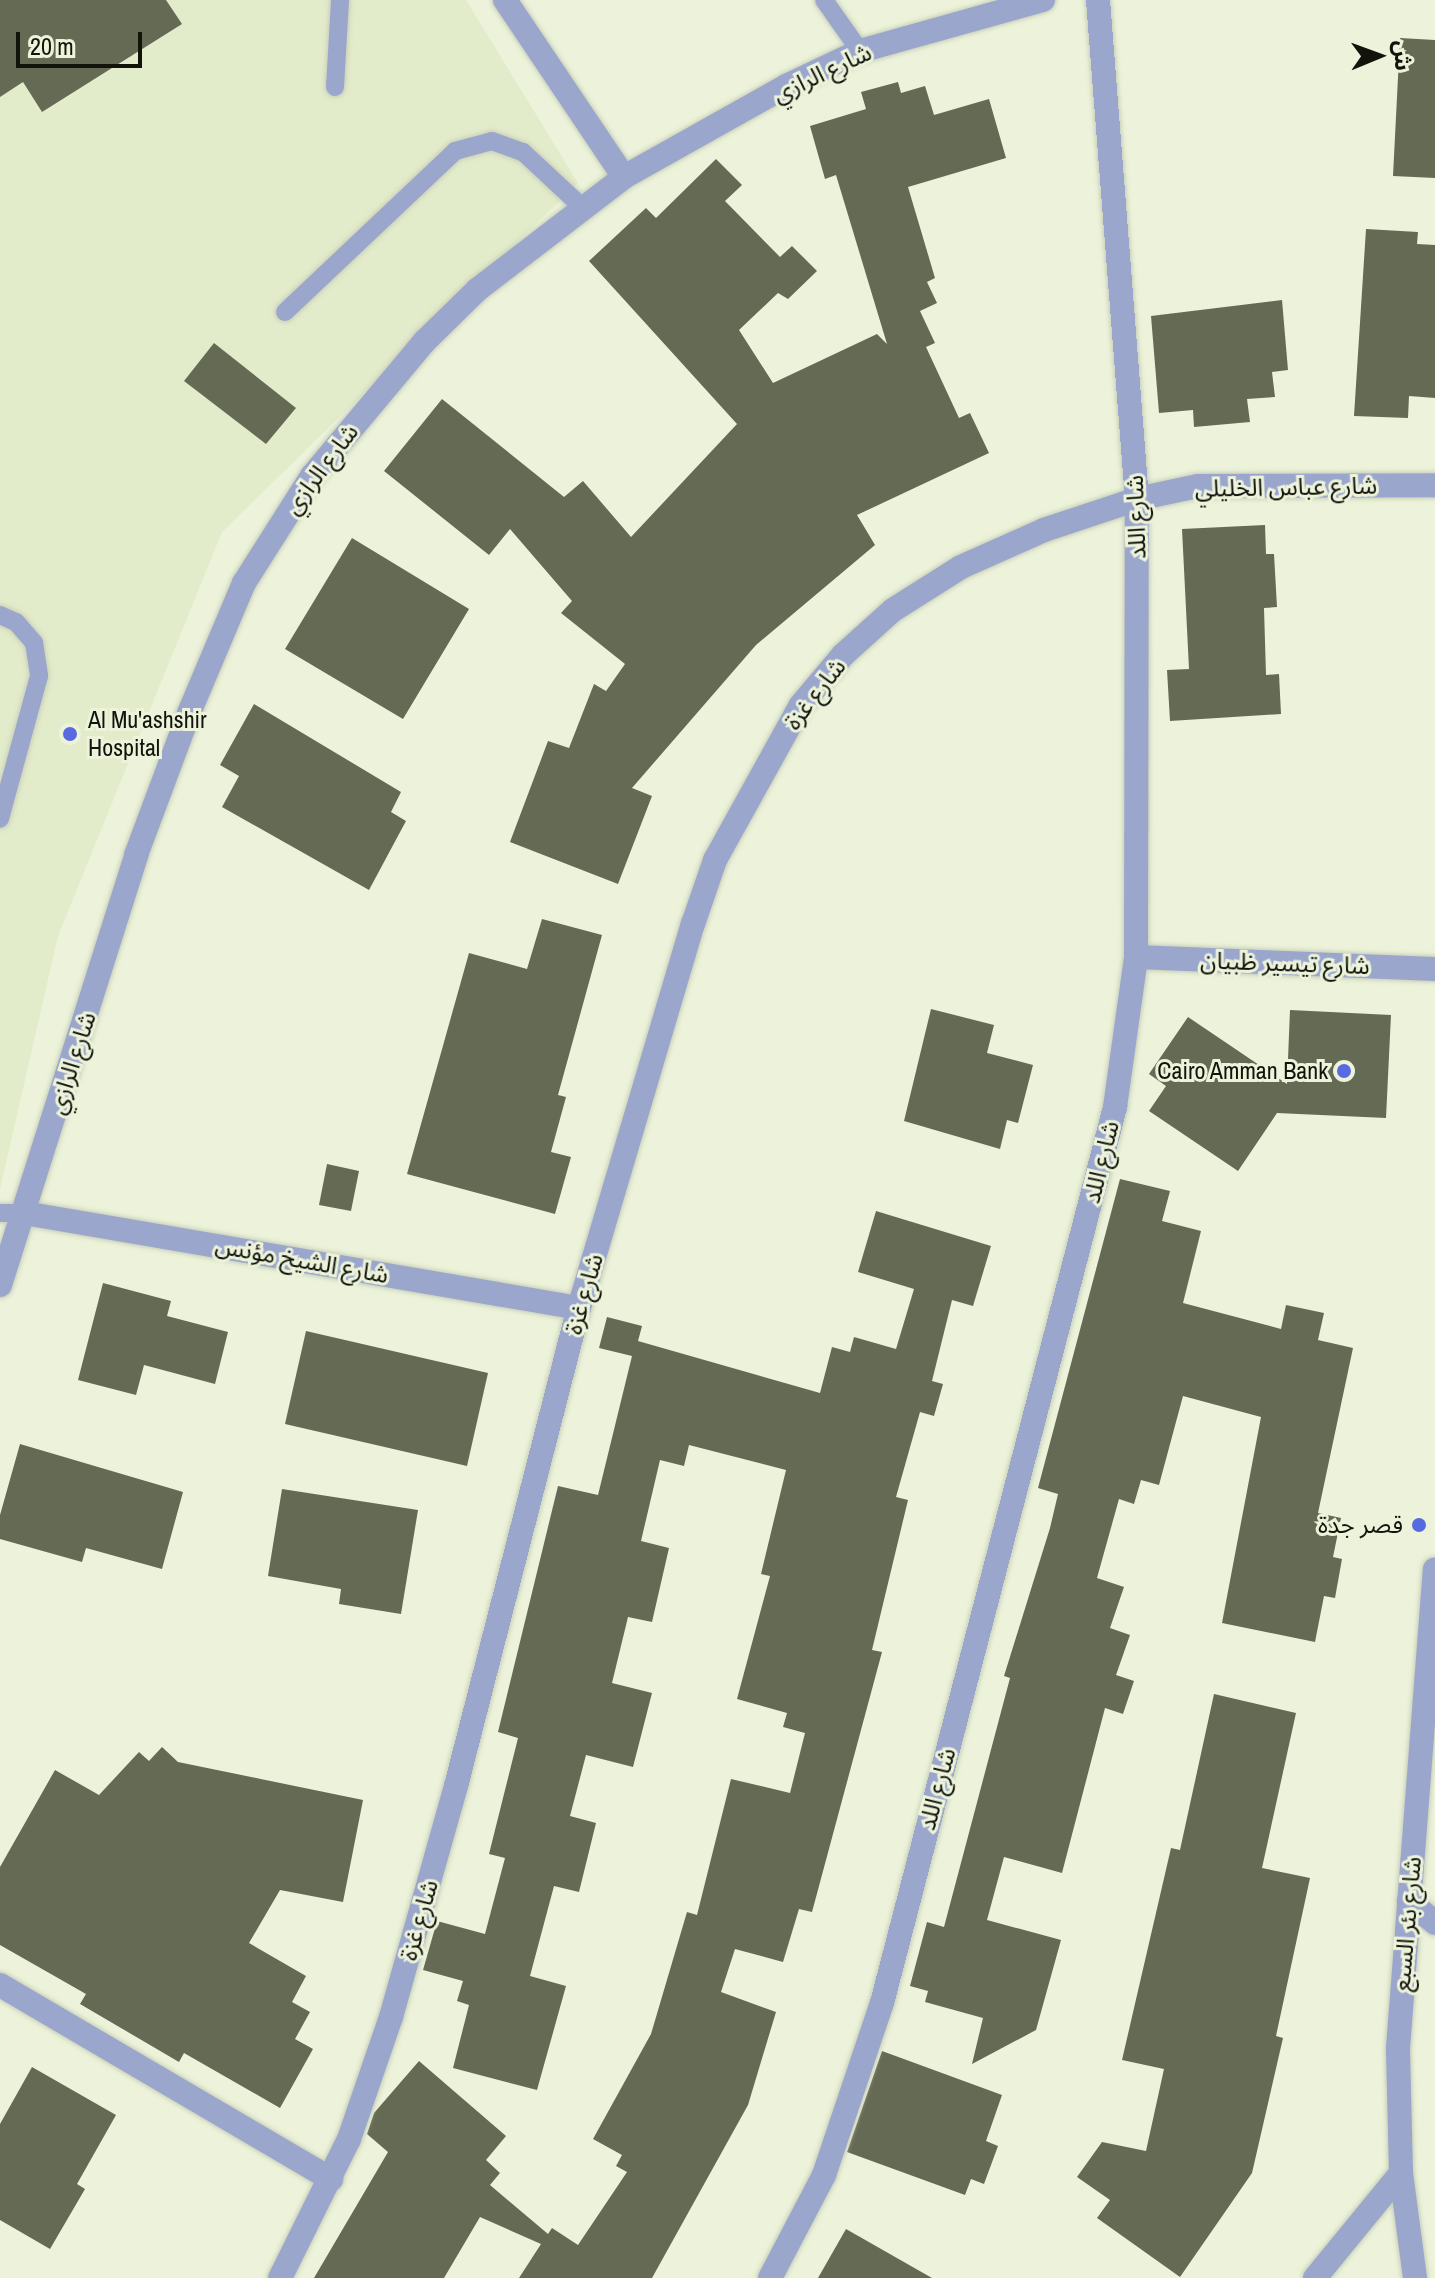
<!DOCTYPE html>
<html>
<head>
<meta charset="utf-8">
<style>
	body { margin:0 }
	#map { position:relative; width:1435px; height:2278px; overflow:hidden; background:#ecf3da; font-family:"Archivo Narrow","Noto Sans Arabic",sans-serif }
	div>[style] { position:absolute }
	.built>* { inset:0; background:#e2ebca }
	.building>* { inset:0; background:#656a54 }
	.roads { filter:drop-shadow(0 0 2px #c9cfb9) drop-shadow(0 0 2px #c9cfb9) }
	.service>* { height:18px; margin:-9px; padding:0 9px; transform-origin:9px; border-radius:9px; background:#9ba6cd }
	.minor>* { height:24px; margin:-12px; padding:0 12px; transform-origin:12px; border-radius:12px; background:#9ba6cd }
	.tertiary>* { height:24px; margin:-12px; padding:0 12px; transform-origin:12px; border-radius:12px; background:#9ba6cd }
	.dots>* { width:22px; height:22px; translate:-50% -50%; box-sizing:border-box; border:4px solid #ecf3da; border-radius:50% }
	span { translate:-50% -50%; white-space:nowrap; text-align:center; line-height:1.15; -webkit-text-stroke:6px #ecf3da; paint-order:stroke }
	.street-label { font-size:24px; color:#12140c }
	.poi-label { font-size:24px; color:#12140c }
	.left { translate:0 -50%; text-align:left }
	.right { translate:-100% -50%; text-align:right }
	.north { position:absolute; left:1339px; top:16px; width:80px; height:80px; -webkit-text-stroke:6px #ecf3da; paint-order:stroke; rotate:89deg; font-size:22px; font-weight:700; line-height:32px; text-align:center; color:#12140c }
	.north::after { content:''; display:block; margin:auto; width:28px; height:36px; background:#12140c; clip-path:polygon(50% 0,100% 100%,50% 72%,0 100%) }
	.scale { position:absolute; left:16px; top:32px; width:126px; height:36px; box-sizing:border-box; border:4px solid #12140c; border-top:0; padding-left:10px; font-size:24px; line-height:28px; white-space:nowrap; color:#12140c; -webkit-text-stroke:6px #ecf3da; paint-order:stroke }
</style>
</head>
<body>
<div id="map">
	<div class="built">
		<div style="clip-path:polygon(0 0,466px 0,578px 183px,222px 532px,58px 936px,0 1189px)"></div>
	</div>
	<div class="building">
		<div style="clip-path:polygon(0 0,166px 0,182px 24px,42px 112px,23px 82px,0 97px)"></div>
		<div style="clip-path:polygon(1400px 38px,1435px 40px,1435px 178px,1393px 176px)"></div>
		<div style="clip-path:polygon(898px 82px,901px 93px,925px 86px,934px 115px,989px 99px,1006px 158px,908px 187px,935px 278px,927px 282px,937px 303px,920px 311px,935px 343px,926px 347px,959px 418px,970px 413px,989px 453px,857px 515px,875px 545px,756px 645px,632px 788px,652px 796px,618px 884px,510px 842px,548px 741px,569px 748px,594px 684px,606px 691px,625px 664px,561px 613px,572px 601px,510px 529px,489px 555px,384px 471px,442px 399px,564px 497px,583px 481px,631px 537px,737px 424px,589px 261px,646px 208px,656px 218px,716px 159px,742px 185px,725px 201px,780px 257px,792px 246px,817px 271px,788px 299px,778px 293px,739px 330px,773px 383px,877px 334px,887px 344px,836px 175px,825px 179px,810px 126px,866px 109px,861px 92px)"></div>
		<div style="clip-path:polygon(1366px 229px,1418px 232px,1417px 244px,1435px 245px,1435px 398px,1409px 396px,1408px 418px,1354px 416px)"></div>
		<div style="clip-path:polygon(1282px 300px,1288px 370px,1272px 372px,1275px 397px,1247px 399px,1250px 422px,1194px 427px,1193px 410px,1159px 413px,1151px 316px)"></div>
		<div style="clip-path:polygon(214px 343px,296px 408px,266px 444px,184px 381px)"></div>
		<div style="clip-path:polygon(1265px 525px,1266px 554px,1274px 554px,1277px 607px,1264px 608px,1266px 675px,1279px 674px,1281px 714px,1170px 721px,1167px 670px,1189px 669px,1182px 529px)"></div>
		<div style="clip-path:polygon(352px 538px,469px 609px,403px 719px,285px 649px)"></div>
		<div style="clip-path:polygon(254px 704px,401px 792px,391px 812px,406px 821px,369px 890px,222px 807px,239px 776px,220px 765px)"></div>
		<div style="clip-path:polygon(542px 919px,602px 935px,558px 1095px,566px 1097px,551px 1152px,571px 1157px,555px 1214px,407px 1174px,469px 953px,527px 969px)"></div>
		<div style="clip-path:polygon(931px 1009px,994px 1025px,987px 1053px,1033px 1065px,1018px 1123px,1007px 1120px,1000px 1149px,904px 1121px)"></div>
		<div style="clip-path:polygon(1290px 1010px,1391px 1015px,1386px 1118px,1277px 1113px,1238px 1171px,1149px 1111px,1166px 1086px,1149px 1074px,1188px 1017px,1287px 1084px)"></div>
		<div style="clip-path:polygon(327px 1164px,359px 1171px,351px 1211px,319px 1205px)"></div>
		<div style="clip-path:polygon(1120px 1179px,1170px 1191px,1162px 1221px,1201px 1231px,1183px 1303px,1281px 1329px,1286px 1305px,1324px 1313px,1318px 1340px,1353px 1348px,1318px 1513px,1341px 1518px,1333px 1557px,1342px 1559px,1335px 1598px,1324px 1596px,1315px 1642px,1222px 1623px,1261px 1417px,1183px 1396px,1159px 1485px,1141px 1480px,1134px 1504px,1119px 1499px,1097px 1578px,1124px 1587px,1110px 1628px,1130px 1635px,1116px 1675px,1134px 1681px,1123px 1714px,1105px 1708px,1062px 1873px,1004px 1857px,987px 1920px,1061px 1940px,1036px 2030px,972px 2064px,983px 2018px,925px 2002px,928px 1991px,910px 1986px,927px 1922px,944px 1927px,1010px 1678px,1004px 1676px,1050px 1528px,1058px 1494px,1038px 1488px)"></div>
		<div style="clip-path:polygon(876px 1211px,991px 1246px,973px 1306px,952px 1300px,932px 1381px,943px 1384px,934px 1416px,920px 1412px,896px 1497px,908px 1500px,872px 1650px,882px 1652px,812px 1912px,799px 1909px,783px 1962px,735px 1949px,721px 1992px,776px 2012px,748px 2105px,652px 2278px,519px 2278px,541px 2244px,480px 2217px,444px 2278px,314px 2278px,388px 2152px,367px 2134px,374px 2113px,419px 2061px,506px 2136px,486px 2160px,500px 2173px,490px 2185px,548px 2234px,552px 2228px,578px 2245px,627px 2172px,616px 2166px,622px 2155px,593px 2139px,651px 2034px,687px 1912px,697px 1915px,731px 1779px,790px 1793px,805px 1733px,783px 1727px,787px 1713px,737px 1699px,770px 1576px,761px 1574px,786px 1470px,689px 1445px,684px 1466px,660px 1460px,641px 1541px,669px 1548px,652px 1622px,628px 1617px,612px 1683px,652px 1693px,633px 1767px,586px 1755px,570px 1816px,596px 1823px,579px 1892px,554px 1886px,530px 1976px,566px 1986px,537px 2090px,453px 2068px,469px 2005px,457px 2001px,463px 1981px,423px 1970px,437px 1921px,485px 1934px,505px 1858px,489px 1854px,518px 1738px,498px 1732px,558px 1486px,598px 1495px,632px 1356px,599px 1348px,607px 1317px,642px 1326px,638px 1341px,820px 1393px,832px 1347px,850px 1352px,854px 1337px,896px 1349px,914px 1289px,858px 1272px)"></div>
		<div style="clip-path:polygon(103px 1283px,171px 1301px,167px 1316px,228px 1332px,215px 1384px,144px 1365px,136px 1395px,78px 1380px)"></div>
		<div style="clip-path:polygon(306px 1331px,488px 1373px,467px 1466px,285px 1424px)"></div>
		<div style="clip-path:polygon(20px 1444px,183px 1492px,162px 1569px,86px 1548px,82px 1562px,0 1539px,0 1515px)"></div>
		<div style="clip-path:polygon(282px 1489px,418px 1510px,401px 1614px,339px 1604px,341px 1589px,268px 1576px)"></div>
		<div style="clip-path:polygon(1214px 1694px,1296px 1713px,1262px 1868px,1310px 1878px,1276px 2036px,1283px 2038px,1252px 2173px,1180px 2277px,1097px 2218px,1110px 2200px,1077px 2177px,1102px 2142px,1146px 2151px,1164px 2069px,1122px 2060px,1171px 1848px,1180px 1850px)"></div>
		<div style="clip-path:polygon(162px 1747px,178px 1762px,363px 1800px,343px 1902px,280px 1890px,249px 1943px,306px 1976px,292px 2002px,310px 2012px,295px 2039px,313px 2049px,280px 2108px,184px 2053px,179px 2062px,80px 2004px,86px 1994px,0 1945px,0 1867px,55px 1770px,99px 1795px,139px 1752px,149px 1761px)"></div>
		<div style="clip-path:polygon(882px 2051px,1002px 2095px,986px 2141px,998px 2146px,984px 2184px,971px 2179px,965px 2195px,847px 2152px)"></div>
		<div style="clip-path:polygon(32px 2067px,116px 2115px,77px 2184px,85px 2189px,50px 2249px,0 2220px,0 2124px)"></div>
		<div style="clip-path:polygon(846px 2229px,932px 2278px,818px 2278px)"></div>
	</div>
	<div class="roads">
		<div class="service">
			<div style="left:824px;top:0;width:62px;rotate:54.8deg"></div>
			<div style="left:335px;top:87px;width:87px;rotate:-86.7deg"></div>
			<div style="left:285px;top:312px;width:234px;rotate:-43.4deg"></div>
			<div style="left:455px;top:151px;width:38px;rotate:-15deg"></div>
			<div style="left:492px;top:141px;width:33px;rotate:20deg"></div>
			<div style="left:523px;top:152px;width:82px;rotate:43deg"></div>
			<div style="left:0;top:615px;width:17px;rotate:24deg"></div>
			<div style="left:16px;top:622px;width:28px;rotate:49deg"></div>
			<div style="left:34px;top:643px;width:33px;rotate:81deg"></div>
			<div style="left:39px;top:676px;width:148px;rotate:105.3deg"></div>
			<div style="left:0;top:1213px;width:24px"></div>
		</div>
		<div class="minor">
			<div style="left:505px;top:0;width:213px;rotate:56.1deg"></div>
			<div style="left:1136px;top:957px;width:299px;rotate:2.3deg"></div>
			<div style="left:24px;top:1213px;width:563px;rotate:9.71deg"></div>
			<div style="left:1409px;top:1901px;width:34px;rotate:40deg"></div>
			<div style="left:0;top:1985px;width:384px;rotate:30.4deg"></div>
			<div style="left:280px;top:2278px;width:155px;rotate:-63.6deg"></div>
			<div style="left:349px;top:2139px;width:129px;rotate:-71deg"></div>
			<div style="left:391px;top:2017px;width:240px;rotate:-74.3deg"></div>
			<div style="left:456px;top:1786px;width:494px;rotate:-75.6deg"></div>
			<div style="left:579px;top:1308px;width:401px;rotate:-73.5deg"></div>
			<div style="left:693px;top:924px;width:68px;rotate:-71deg"></div>
			<div style="left:715px;top:860px;width:177px;rotate:-61deg"></div>
			<div style="left:801px;top:705px;width:65px;rotate:-50deg"></div>
			<div style="left:843px;top:655px;width:67px;rotate:-42deg"></div>
			<div style="left:893px;top:610px;width:80px;rotate:-32.3deg"></div>
			<div style="left:961px;top:567px;width:91px;rotate:-24deg"></div>
			<div style="left:1044px;top:530px;width:98px;rotate:-18.4deg"></div>
			<div style="left:1137px;top:499px;width:62px;rotate:-12deg"></div>
			<div style="left:1198px;top:486px;width:237px;rotate:-0.2deg"></div>
			<div style="left:1315px;top:2278px;width:136px;rotate:-50.7deg"></div>
		</div>
		<div class="tertiary">
			<div style="left:0;top:1285px;width:451px;rotate:-72.4deg"></div>
			<div style="left:136px;top:855px;width:152px;rotate:-69.5deg"></div>
			<div style="left:189px;top:713px;width:141px;rotate:-67.1deg"></div>
			<div style="left:244px;top:583px;width:127px;rotate:-57.6deg"></div>
			<div style="left:312px;top:476px;width:176px;rotate:-50.1deg"></div>
			<div style="left:425px;top:341px;width:73px;rotate:-44.4deg"></div>
			<div style="left:477px;top:290px;width:185px;rotate:-37.5deg"></div>
			<div style="left:624px;top:177px;width:186px;rotate:-29.3deg"></div>
			<div style="left:786px;top:86px;width:82px;rotate:-25.3deg"></div>
			<div style="left:860px;top:51px;width:190px;rotate:-15.6deg"></div>
			<div style="left:770px;top:2278px;width:116px;rotate:-62.3deg"></div>
			<div style="left:824px;top:2175px;width:182px;rotate:-71.4deg"></div>
			<div style="left:882px;top:2003px;width:926px;rotate:-75.42deg"></div>
			<div style="left:1115px;top:1107px;width:151px;rotate:-82deg"></div>
			<div style="left:1136px;top:957px;width:458px;rotate:-89.9deg"></div>
			<div style="left:1137px;top:499px;width:501px;rotate:-94.47deg"></div>
			<div style="left:1415px;top:2278px;width:106px;rotate:-97.6deg"></div>
			<div style="left:1401px;top:2173px;width:125px;rotate:-91.4deg"></div>
			<div style="left:1398px;top:2048px;width:480px;rotate:-85.6deg"></div>
		</div>
	</div>
	<div class="dots">
		<div style="left:70px;top:734px;background:#586ae0"></div>
		<div style="left:1344px;top:1071px;background:#586ae0"></div>
		<div style="left:1419px;top:1525px;background:#586ae0"></div>
	</div>
	<div class="street-label">
		<span style="left:822px;top:73px;rotate:-25deg">شارع الرازي</span>
		<span style="left:321px;top:469px;rotate:-53deg">شارع الرازي</span>
		<span style="left:1286px;top:487px;rotate:-1deg">شارع عباس الخليلي</span>
		<span style="left:1136px;top:517px;rotate:-92deg">شارع اللد</span>
		<span style="left:815px;top:694px;rotate:-52deg">شارع غزة</span>
		<span style="left:1285px;top:963px;rotate:2deg">شارع تيسير ظبيان</span>
		<span style="left:72px;top:1063px;rotate:-72deg">شارع الرازي</span>
		<span style="left:1101px;top:1162px;rotate:-76deg">شارع اللد</span>
		<span style="left:302px;top:1260px;rotate:10deg">شارع الشيخ مؤنس</span>
		<span style="left:584px;top:1294px;rotate:-74deg">شارع غزة</span>
		<span style="left:937px;top:1789px;rotate:-75deg">شارع اللد</span>
		<span style="left:419px;top:1920px;rotate:-74deg">شارع غزة</span>
		<span style="left:1407px;top:1924px;rotate:-85deg">شارع بئر السبع</span>
	</div>
	<div class="poi-label">
		<span class="left" style="left:88px;top:734px">Al Mu'ashshir<br>Hospital</span>
		<span class="right" style="left:1328px;top:1071px">Cairo Amman Bank</span>
		<span class="right" style="left:1403px;top:1525px">قصر جدة</span>
	</div>
	<div class="north">ش</div>
	<div class="scale">20 m</div>
</div>
</body>
</html>
